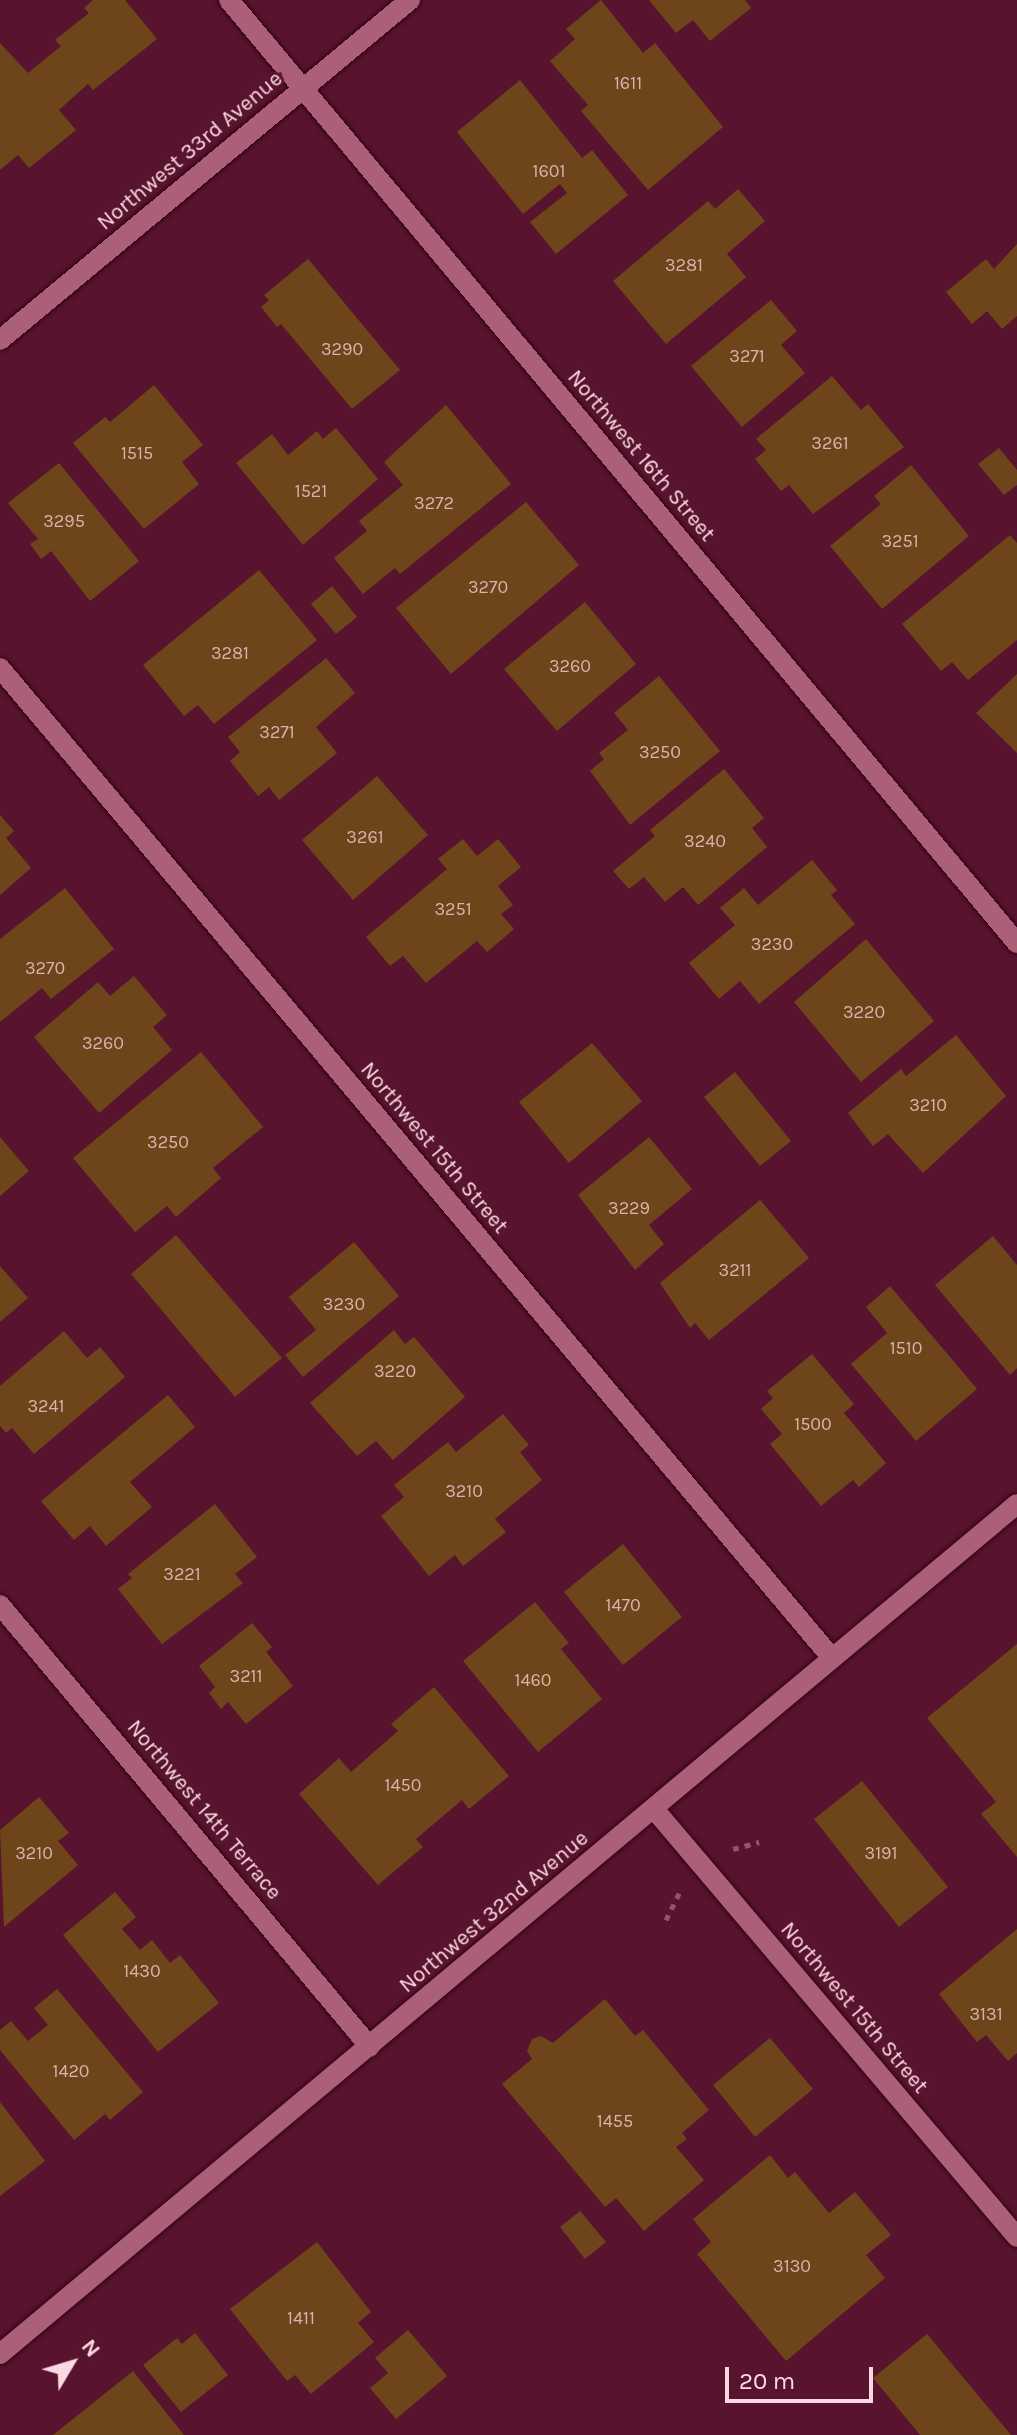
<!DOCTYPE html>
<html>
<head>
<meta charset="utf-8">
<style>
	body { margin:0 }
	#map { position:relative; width:1017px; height:2435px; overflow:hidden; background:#58142e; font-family:Karla,sans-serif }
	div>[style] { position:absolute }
	.building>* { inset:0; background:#6e441a }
	.path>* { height:5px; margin-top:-2.5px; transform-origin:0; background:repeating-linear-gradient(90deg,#8f566a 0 6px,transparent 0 12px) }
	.roads { filter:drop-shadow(0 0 2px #350217) drop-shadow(0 0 2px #350217) }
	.minor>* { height:20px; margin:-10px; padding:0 10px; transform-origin:10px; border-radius:10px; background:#ac6077 }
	span { translate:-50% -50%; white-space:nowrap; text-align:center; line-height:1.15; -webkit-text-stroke:6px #58142e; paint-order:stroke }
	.number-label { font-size:18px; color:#d8b3af }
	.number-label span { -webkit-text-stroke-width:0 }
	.street-label { font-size:22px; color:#fcd8e1 }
	.north { position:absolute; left:32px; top:2323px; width:80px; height:80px; -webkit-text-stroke:6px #58142e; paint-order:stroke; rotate:52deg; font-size:22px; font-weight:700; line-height:32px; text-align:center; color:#fcd8e1 }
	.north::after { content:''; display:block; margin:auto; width:28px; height:36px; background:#fcd8e1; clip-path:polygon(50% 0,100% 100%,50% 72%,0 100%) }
	.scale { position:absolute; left:725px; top:2367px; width:148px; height:36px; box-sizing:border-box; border:4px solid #fcd8e1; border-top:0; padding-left:10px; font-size:24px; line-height:28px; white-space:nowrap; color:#fcd8e1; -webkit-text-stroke:6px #58142e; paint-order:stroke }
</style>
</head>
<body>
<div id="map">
	<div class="building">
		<div style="clip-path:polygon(93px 0,125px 0,157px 39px,93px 90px,88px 84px,59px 110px,76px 130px,29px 168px,18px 155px,0 170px,0 43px,28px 73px,61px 46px,55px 40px,89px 13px,84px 8px)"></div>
		<div style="clip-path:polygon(601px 0,643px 53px,655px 43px,723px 127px,648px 190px,581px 111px,588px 105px,550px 61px,575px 39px,566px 29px)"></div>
		<div style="clip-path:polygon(649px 0,745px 0,751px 8px,710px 41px,693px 20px,676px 33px)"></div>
		<div style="clip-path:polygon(520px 80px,582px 158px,592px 150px,628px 195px,556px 254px,530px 222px,567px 193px,560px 184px,523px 214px,457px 132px)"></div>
		<div style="clip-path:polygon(738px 189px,765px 221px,727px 254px,746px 277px,666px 344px,613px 281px,708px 201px,715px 209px)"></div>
		<div style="clip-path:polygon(1017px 244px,1017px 316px,1002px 329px,987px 311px,972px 324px,946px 292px,986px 259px,994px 269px)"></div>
		<div style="clip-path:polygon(308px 259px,400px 370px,352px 409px,281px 324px,277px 327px,261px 307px,269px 300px,264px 295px)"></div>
		<div style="clip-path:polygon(771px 300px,797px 331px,781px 345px,805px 373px,742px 427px,691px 366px)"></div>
		<div style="clip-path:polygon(832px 376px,861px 410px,868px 404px,904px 447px,813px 514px,789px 485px,781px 491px,755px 459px,766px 450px,756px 439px)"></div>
		<div style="clip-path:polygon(154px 385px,203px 445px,182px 462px,199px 484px,144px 529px,73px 443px,105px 417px,110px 422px)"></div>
		<div style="clip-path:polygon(446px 405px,511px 484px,400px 574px,395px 568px,363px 594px,334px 558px,367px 531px,359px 521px,403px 485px,384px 462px)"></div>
		<div style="clip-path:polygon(336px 428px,378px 479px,303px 545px,236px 463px,272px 434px,288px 455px,317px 431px,323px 439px)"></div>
		<div style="clip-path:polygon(999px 448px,1017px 470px,1017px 485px,1004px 495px,978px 464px)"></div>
		<div style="clip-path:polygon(59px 463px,139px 561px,90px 601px,51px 551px,41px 559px,30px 544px,38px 539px,8px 503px)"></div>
		<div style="clip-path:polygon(911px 465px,969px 536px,882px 609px,830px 546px,881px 504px,874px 496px)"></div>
		<div style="clip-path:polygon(526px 502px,579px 565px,451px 674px,396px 608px)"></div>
		<div style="clip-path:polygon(1010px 535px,1017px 543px,1017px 640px,968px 680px,952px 662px,941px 671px,902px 624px)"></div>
		<div style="clip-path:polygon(259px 570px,317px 640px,214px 724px,198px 705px,184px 716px,143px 665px)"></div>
		<div style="clip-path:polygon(332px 586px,357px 617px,336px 634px,311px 604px)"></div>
		<div style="clip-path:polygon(585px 602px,636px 664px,557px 731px,504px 669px)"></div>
		<div style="clip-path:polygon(326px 658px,355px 693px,316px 727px,337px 753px,279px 800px,269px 787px,258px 796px,230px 761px,240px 752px,228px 737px)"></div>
		<div style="clip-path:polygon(1017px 674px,1017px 753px,976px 713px)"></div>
		<div style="clip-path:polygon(659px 676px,720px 751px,630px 825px,590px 771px,604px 759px,599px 753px,628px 730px,614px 713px)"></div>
		<div style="clip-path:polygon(724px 769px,764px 818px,752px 828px,767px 847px,698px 905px,683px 887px,665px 902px,644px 877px,629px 889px,613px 871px,655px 836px,650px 830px)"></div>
		<div style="clip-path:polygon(377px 776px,428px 835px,353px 900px,302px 840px)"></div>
		<div style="clip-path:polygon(0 815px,14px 831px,6px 838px,31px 868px,0 895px)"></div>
		<div style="clip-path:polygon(463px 839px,477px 856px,498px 839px,521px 867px,498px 886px,513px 905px,501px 914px,514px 929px,487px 952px,477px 941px,426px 983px,403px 956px,390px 966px,366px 937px,447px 869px,438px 859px)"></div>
		<div style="clip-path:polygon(812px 860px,837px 890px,831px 895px,855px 924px,759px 1004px,740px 981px,719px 999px,689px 963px,735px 925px,720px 908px,744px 888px,758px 905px)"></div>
		<div style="clip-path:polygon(65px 888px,114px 949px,51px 999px,42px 988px,0 1022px,0 939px)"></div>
		<div style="clip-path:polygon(866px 939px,934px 1021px,861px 1082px,794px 1002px)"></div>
		<div style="clip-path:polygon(134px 976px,167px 1015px,153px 1027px,172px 1050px,99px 1113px,34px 1037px,98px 982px,110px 996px)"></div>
		<div style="clip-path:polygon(956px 1035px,1006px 1096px,923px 1173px,888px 1134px,873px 1146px,848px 1113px,901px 1069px,906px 1076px)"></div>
		<div style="clip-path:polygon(592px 1043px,642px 1101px,569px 1163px,519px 1102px)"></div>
		<div style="clip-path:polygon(201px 1052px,263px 1127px,213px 1168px,221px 1178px,176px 1217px,167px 1206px,135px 1232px,73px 1158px)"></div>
		<div style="clip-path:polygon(735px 1072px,791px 1141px,760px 1166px,704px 1097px)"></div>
		<div style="clip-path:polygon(0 1137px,29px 1171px,0 1196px)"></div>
		<div style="clip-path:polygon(649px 1137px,692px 1189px,649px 1225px,664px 1244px,635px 1270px,578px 1195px)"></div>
		<div style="clip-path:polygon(760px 1200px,809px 1258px,709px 1340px,695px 1323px,690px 1328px,660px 1283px)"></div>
		<div style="clip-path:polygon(176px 1235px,282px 1358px,235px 1397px,131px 1274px)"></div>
		<div style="clip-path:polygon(993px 1236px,1017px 1265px,1017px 1368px,1010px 1375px,935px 1285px)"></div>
		<div style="clip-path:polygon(354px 1242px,399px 1296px,303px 1377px,285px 1355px,316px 1330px,289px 1297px)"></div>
		<div style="clip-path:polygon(0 1266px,28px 1298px,0 1322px)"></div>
		<div style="clip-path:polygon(890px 1286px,977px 1389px,916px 1441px,851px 1364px,887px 1333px,866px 1307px)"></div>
		<div style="clip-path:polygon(394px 1330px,405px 1344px,414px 1337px,465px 1397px,393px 1460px,376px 1441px,357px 1456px,310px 1403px)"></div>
		<div style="clip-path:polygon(64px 1331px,87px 1358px,100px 1347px,125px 1377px,34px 1454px,12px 1428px,6px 1433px,0 1426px,0 1386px)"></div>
		<div style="clip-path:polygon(812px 1354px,854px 1404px,844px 1413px,886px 1463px,859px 1487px,853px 1480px,821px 1506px,770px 1444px,782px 1434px,761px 1409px,773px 1398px,767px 1391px)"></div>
		<div style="clip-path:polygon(168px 1395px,195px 1427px,130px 1482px,152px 1507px,106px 1546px,90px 1526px,74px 1540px,41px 1501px)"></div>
		<div style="clip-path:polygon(503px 1414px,529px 1445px,520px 1452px,542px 1480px,495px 1519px,506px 1532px,463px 1566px,455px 1555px,429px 1576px,381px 1516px,404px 1497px,394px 1485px,448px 1442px,456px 1452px)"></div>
		<div style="clip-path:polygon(215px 1504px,257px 1557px,235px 1574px,243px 1583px,162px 1644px,118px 1589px,132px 1578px,128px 1574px)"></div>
		<div style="clip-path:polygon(623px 1544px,682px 1617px,623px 1665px,564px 1592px)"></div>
		<div style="clip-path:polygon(535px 1602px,569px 1643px,561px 1649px,602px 1699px,538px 1752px,463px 1661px)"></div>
		<div style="clip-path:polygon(252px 1623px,272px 1647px,266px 1652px,293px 1686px,246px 1724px,228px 1702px,221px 1709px,209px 1693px,215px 1687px,199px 1666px)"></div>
		<div style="clip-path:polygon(1017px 1644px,1017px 1857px,981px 1814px,996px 1802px,927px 1718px)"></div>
		<div style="clip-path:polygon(434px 1687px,509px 1776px,469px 1809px,462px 1800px,416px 1839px,423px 1847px,378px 1885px,299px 1794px,339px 1758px,351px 1772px,398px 1731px,391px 1724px)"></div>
		<div style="clip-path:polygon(862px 1781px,948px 1887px,899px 1927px,814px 1819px)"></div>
		<div style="clip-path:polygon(39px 1797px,69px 1833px,58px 1841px,78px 1865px,4px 1927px,0 1830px)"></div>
		<div style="clip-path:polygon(115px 1892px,136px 1917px,122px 1929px,140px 1950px,152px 1940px,170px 1963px,180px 1955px,219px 2003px,158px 2052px,63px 1935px)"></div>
		<div style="clip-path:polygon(1017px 1929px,1017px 2053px,1008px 2061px,986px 2035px,977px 2042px,939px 1994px)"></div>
		<div style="clip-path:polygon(57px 1989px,143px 2092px,110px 2120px,105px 2114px,74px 2140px,0 2050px,0 2030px,11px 2021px,28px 2041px,48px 2025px,34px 2008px)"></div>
		<div style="clip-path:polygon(605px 1999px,635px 2036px,643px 2030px,709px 2110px,682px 2133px,687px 2139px,676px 2147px,704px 2180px,644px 2231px,616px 2198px,605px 2207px,502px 2084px,532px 2059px,527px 2051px,532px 2039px,541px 2036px,553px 2043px)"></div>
		<div style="clip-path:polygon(770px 2038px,813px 2089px,755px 2137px,713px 2085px)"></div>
		<div style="clip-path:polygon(0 2102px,45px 2161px,0 2196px)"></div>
		<div style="clip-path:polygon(770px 2155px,788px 2178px,795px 2172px,829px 2213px,855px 2192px,891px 2235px,866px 2255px,885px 2278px,786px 2361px,697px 2254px,711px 2242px,693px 2219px)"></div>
		<div style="clip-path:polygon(580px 2211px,606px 2242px,585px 2259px,560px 2227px)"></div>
		<div style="clip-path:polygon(317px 2242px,371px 2312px,358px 2323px,374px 2342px,311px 2394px,295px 2375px,287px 2381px,230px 2309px)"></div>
		<div style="clip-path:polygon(408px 2330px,447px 2376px,396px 2419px,370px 2388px,388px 2373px,375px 2358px)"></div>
		<div style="clip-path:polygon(195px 2333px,228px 2375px,181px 2412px,143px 2365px,177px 2338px,182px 2344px)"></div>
		<div style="clip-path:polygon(927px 2334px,1011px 2435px,920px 2435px,873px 2378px)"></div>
		<div style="clip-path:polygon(133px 2371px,184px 2435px,53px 2435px)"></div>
	</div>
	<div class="path">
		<div style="left:733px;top:1849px;width:27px;rotate:-15deg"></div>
		<div style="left:666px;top:1920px;width:30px;rotate:-64deg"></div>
	</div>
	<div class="roads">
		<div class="minor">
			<div style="left:229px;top:0;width:1229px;rotate:50.12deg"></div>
			<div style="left:0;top:340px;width:533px;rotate:-39.67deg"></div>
			<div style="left:0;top:668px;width:1293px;rotate:49.96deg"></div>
			<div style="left:0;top:1605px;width:576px;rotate:50.07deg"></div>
			<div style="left:654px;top:1809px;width:561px;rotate:49.7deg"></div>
			<div style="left:0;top:2354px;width:1325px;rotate:-39.89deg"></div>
		</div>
	</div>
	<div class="number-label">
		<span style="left:628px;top:83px">1611</span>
		<span style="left:549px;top:171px">1601</span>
		<span style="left:684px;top:265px">3281</span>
		<span style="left:342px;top:349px">3290</span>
		<span style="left:747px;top:356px">3271</span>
		<span style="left:830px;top:443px">3261</span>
		<span style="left:137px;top:453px">1515</span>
		<span style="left:311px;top:491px">1521</span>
		<span style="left:434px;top:503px">3272</span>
		<span style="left:64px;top:521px">3295</span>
		<span style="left:900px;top:541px">3251</span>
		<span style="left:488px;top:587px">3270</span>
		<span style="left:230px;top:653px">3281</span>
		<span style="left:570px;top:666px">3260</span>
		<span style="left:277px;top:732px">3271</span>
		<span style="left:660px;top:752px">3250</span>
		<span style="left:365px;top:837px">3261</span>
		<span style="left:705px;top:841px">3240</span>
		<span style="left:453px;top:909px">3251</span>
		<span style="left:772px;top:944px">3230</span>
		<span style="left:45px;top:968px">3270</span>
		<span style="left:864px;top:1012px">3220</span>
		<span style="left:103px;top:1043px">3260</span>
		<span style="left:928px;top:1105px">3210</span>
		<span style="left:168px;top:1142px">3250</span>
		<span style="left:629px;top:1208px">3229</span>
		<span style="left:735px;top:1270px">3211</span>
		<span style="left:344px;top:1304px">3230</span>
		<span style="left:906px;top:1348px">1510</span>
		<span style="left:395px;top:1371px">3220</span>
		<span style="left:46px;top:1406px">3241</span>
		<span style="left:813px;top:1424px">1500</span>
		<span style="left:464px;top:1491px">3210</span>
		<span style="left:182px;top:1574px">3221</span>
		<span style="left:623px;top:1605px">1470</span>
		<span style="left:246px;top:1676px">3211</span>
		<span style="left:533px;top:1680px">1460</span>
		<span style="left:403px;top:1785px">1450</span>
		<span style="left:34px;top:1853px">3210</span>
		<span style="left:881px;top:1853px">3191</span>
		<span style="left:142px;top:1971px">1430</span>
		<span style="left:986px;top:2014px">3131</span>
		<span style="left:71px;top:2071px">1420</span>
		<span style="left:615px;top:2121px">1455</span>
		<span style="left:792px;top:2266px">3130</span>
		<span style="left:301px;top:2318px">1411</span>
	</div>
	<div class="street-label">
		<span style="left:190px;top:151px;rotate:-40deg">Northwest 33rd Avenue</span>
		<span style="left:641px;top:456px;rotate:50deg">Northwest 16th Street</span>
		<span style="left:434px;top:1148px;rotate:50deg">Northwest 15th Street</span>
		<span style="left:204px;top:1810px;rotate:50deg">Northwest 14th Terrace</span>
		<span style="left:494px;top:1912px;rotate:-40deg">Northwest 32nd Avenue</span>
		<span style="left:854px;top:2008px;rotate:50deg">Northwest 15th Street</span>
	</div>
	<div class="north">N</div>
	<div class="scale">20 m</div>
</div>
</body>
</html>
